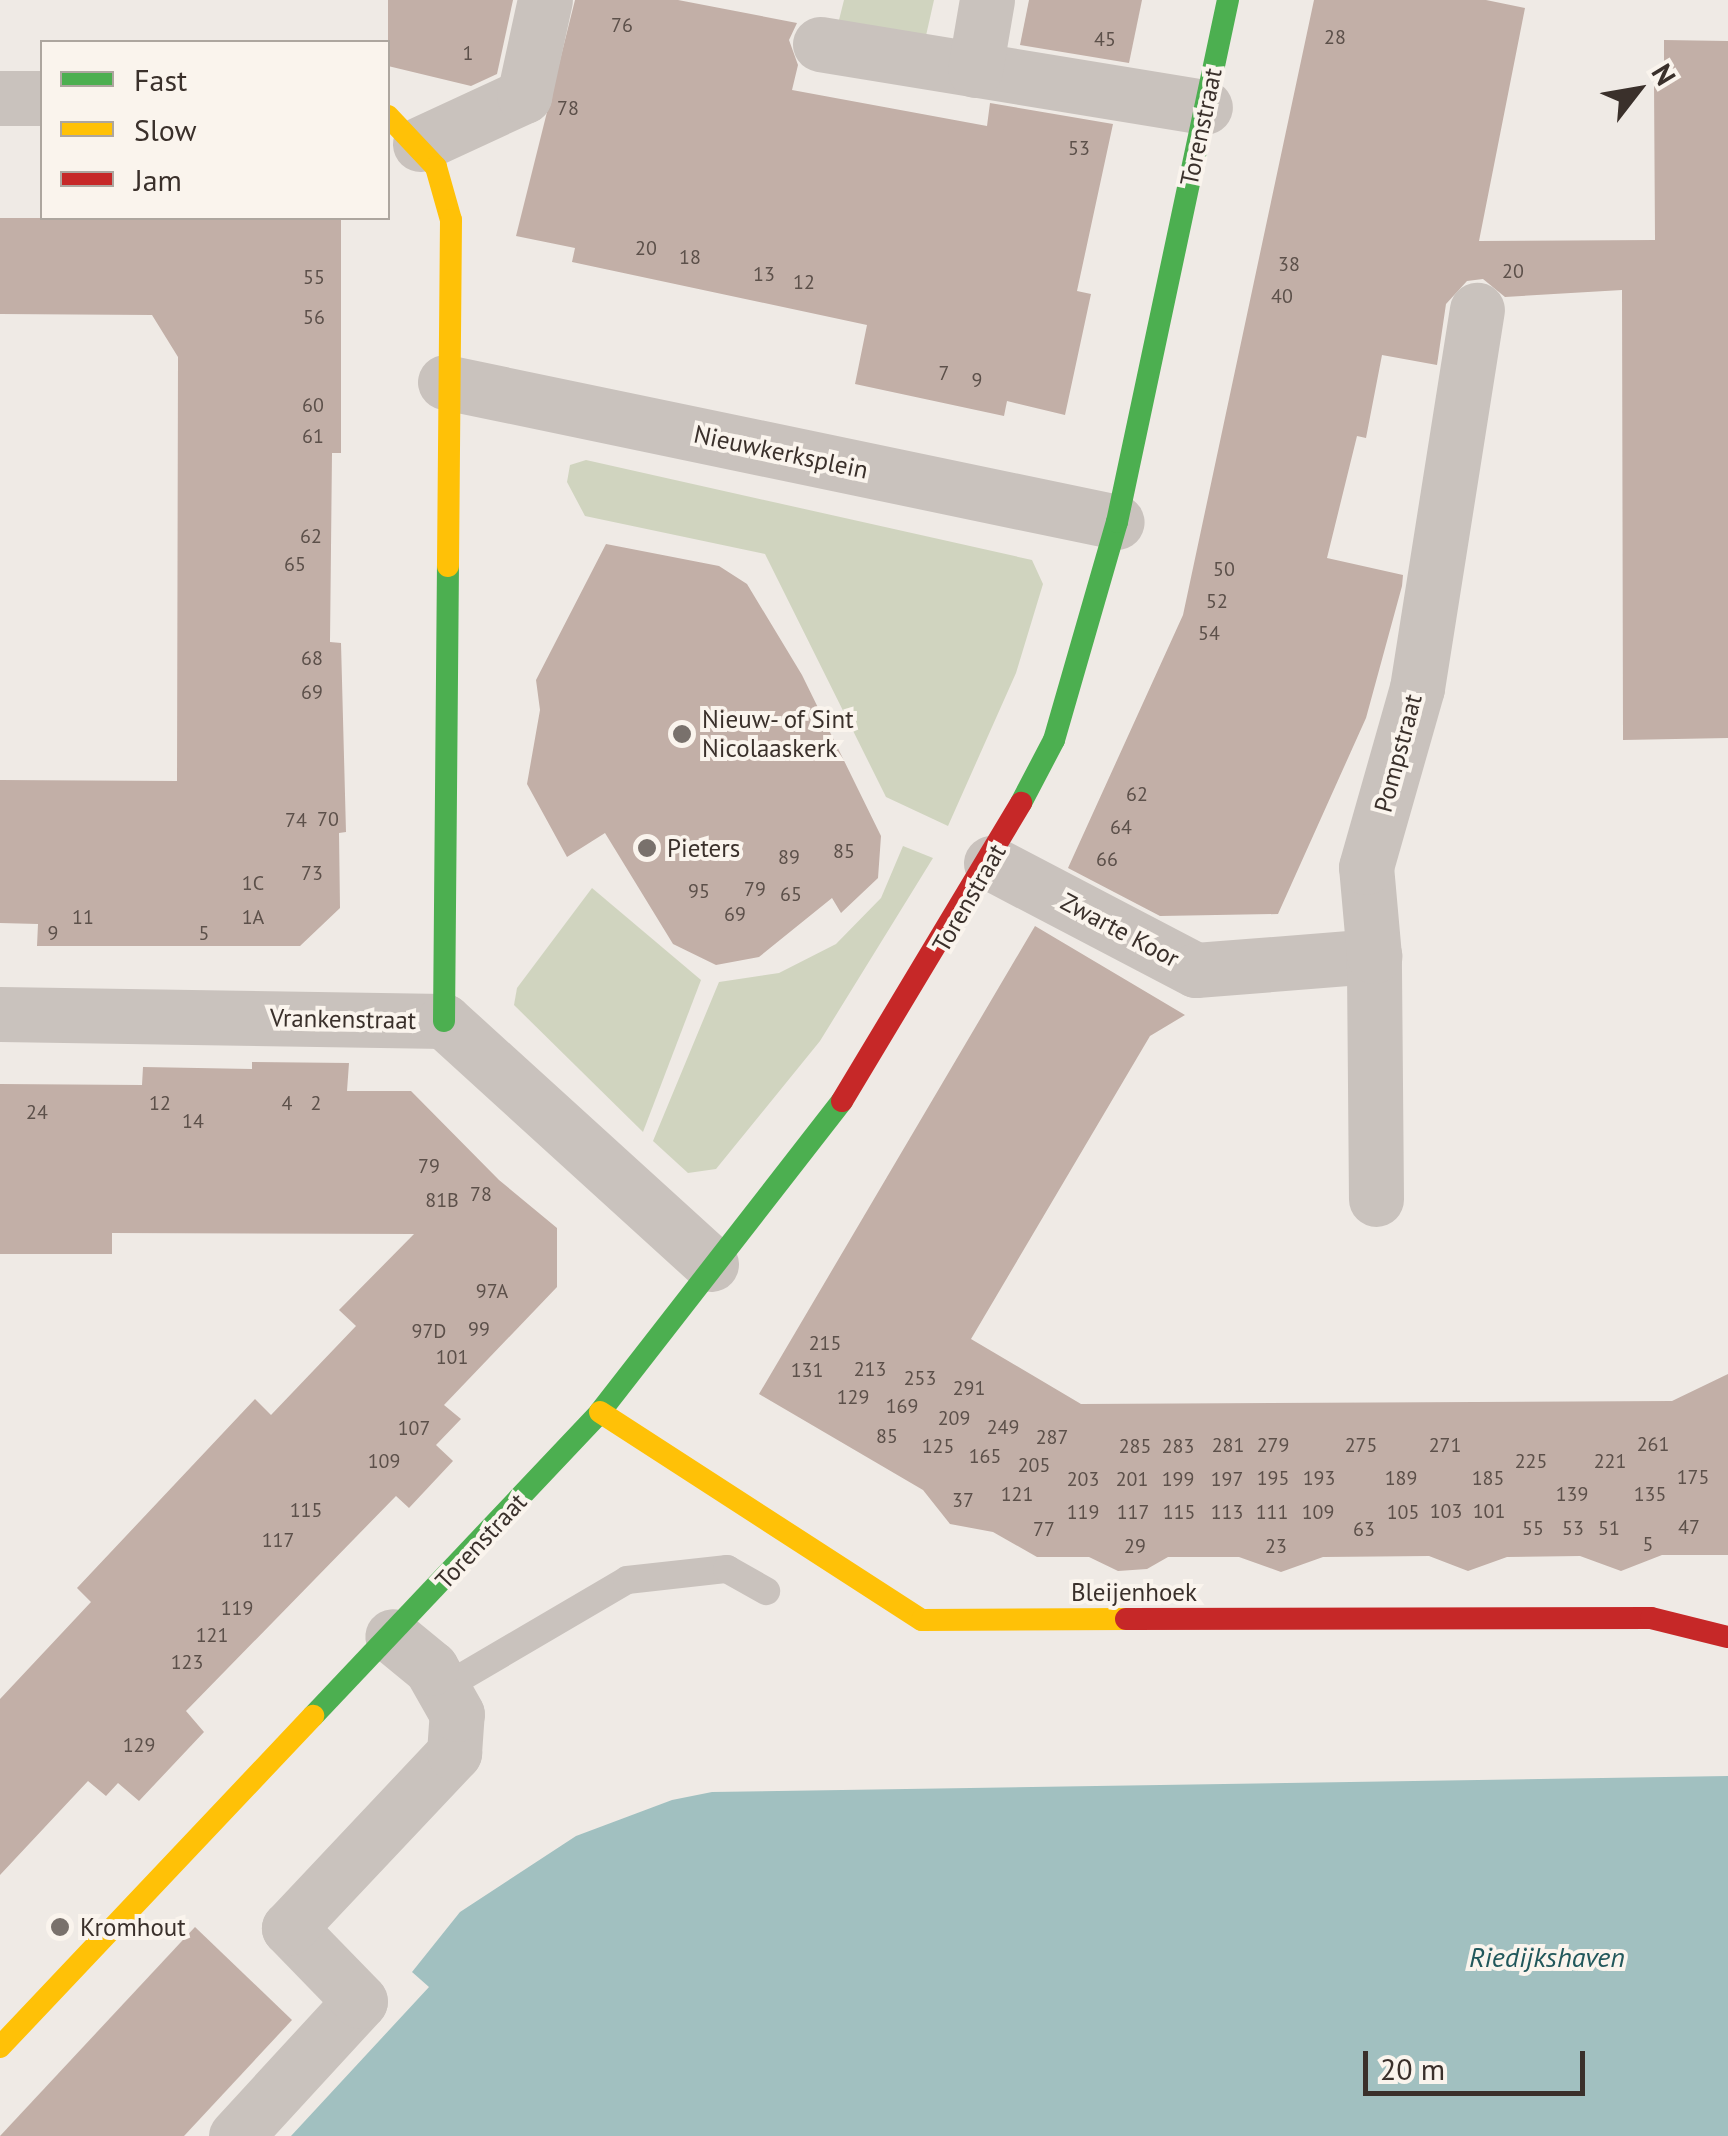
<!DOCTYPE html>
<html>
<head>
<meta charset="utf-8">
<style>
	body { margin:0 }
	#map { position:relative; width:1728px; height:2136px; overflow:hidden; background:#efeae5; font-family:"PT Sans",sans-serif }
	div>[style] { position:absolute }
	.green>* { inset:0; background:#d0d4bf }
	.water>* { inset:0; background:#a1c0c0 }
	.building>* { inset:0; background:#c2afa7 }
	.lane>* { height:28px; margin:-14px; padding:0 14px; transform-origin:14px; border-radius:14px; background:#c9c2bd }
	.street>* { height:55px; margin:-27.5px; padding:0 27.5px; transform-origin:27.5px; border-radius:27.5px; background:#c9c2bd }
	.fast>* { height:22px; margin:-11px; padding:0 11px; transform-origin:11px; border-radius:11px; background:#4caf50 }
	.slow>* { height:22px; margin:-11px; padding:0 11px; transform-origin:11px; border-radius:11px; background:#ffc107 }
	.jam>* { height:22px; margin:-11px; padding:0 11px; transform-origin:11px; border-radius:11px; background:#c62828 }
	.dots>* { width:28px; height:28px; translate:-50% -50%; box-sizing:border-box; border:5px solid #faf4ed; border-radius:50% }
	span { translate:-50% -50%; white-space:nowrap; text-align:center; line-height:1.15; -webkit-text-stroke:8px #faf4ed; paint-order:stroke }
	.number-label { font-size:20px; color:#5c504a }
	.number-label span { -webkit-text-stroke-width:0 }
	.street-label { font-size:25px; color:#3a302b }
	.poi-label { font-size:25px; color:#3a302b }
	.left { translate:0 -50%; text-align:left }
	.water-label { font-size:28px; color:#21575b; font-style:italic }
	.legend { position:absolute; left:40px; top:40px; width:350px; height:180px; box-sizing:border-box; background:#faf4ed; border:2px solid #ada69f; margin:0; padding:12px 18px; list-style:none; font-size:30px; color:#3a302b }
	.legend li { display:flex; align-items:center; gap:20px; height:50px }
	.legend b { width:50px; border:2px solid #ada69f }
	.north { position:absolute; left:1588px; top:40px; width:100px; height:100px; -webkit-text-stroke:8px #faf4ed; paint-order:stroke; rotate:59deg; font-size:28px; font-weight:700; line-height:40px; text-align:center; color:#3a302b }
	.north::after { content:''; display:block; margin:auto; width:35px; height:45px; background:#3a302b; clip-path:polygon(50% 0,100% 100%,50% 72%,0 100%) }
	.scale { position:absolute; left:1363px; top:2051px; width:222px; height:45px; box-sizing:border-box; border:5px solid #3a302b; border-top:0; padding-left:12px; font-size:30px; line-height:35px; white-space:nowrap; color:#3a302b; -webkit-text-stroke:8px #faf4ed; paint-order:stroke }
</style>
</head>
<body>
<div id="map">
	<div class="green">
		<div style="clip-path:polygon(844px 0,934px 0,923px 49px,837px 28px)"></div>
		<div style="clip-path:polygon(586px 460px,1032px 560px,1043px 584px,1016px 673px,948px 826px,886px 797px,765px 554px,585px 516px,567px 482px,570px 465px)"></div>
		<div style="clip-path:polygon(903px 846px,933px 858px,820px 1041px,716px 1169px,688px 1173px,653px 1141px,719px 982px,779px 973px,836px 944px,881px 898px)"></div>
		<div style="clip-path:polygon(592px 888px,701px 980px,643px 1132px,514px 1005px,517px 988px)"></div>
	</div>
	<div class="water">
		<div style="clip-path:polygon(1728px 1776px,1728px 2136px,291px 2136px,429px 1987px,412px 1972px,460px 1912px,576px 1836px,672px 1800px,712px 1792px)"></div>
	</div>
	<div class="building">
		<div style="clip-path:polygon(388px 0,513px 0,497px 74px,471px 86px,388px 66px)"></div>
		<div style="clip-path:polygon(575px 0,678px 0,797px 23px,789px 40px,798px 65px,792px 90px,987px 126px,990px 103px,1113px 124px,1077px 291px,1091px 294px,1065px 415px,1007px 401px,1004px 416px,855px 384px,867px 325px,572px 262px,575px 248px,516px 236px)"></div>
		<div style="clip-path:polygon(1029px 0,1142px 0,1129px 63px,1020px 45px)"></div>
		<div style="clip-path:polygon(1314px 0,1486px 0,1525px 8px,1479px 241px,1655px 240px,1654px 83px,1664px 83px,1664px 40px,1728px 41px,1728px 738px,1623px 740px,1622px 290px,1505px 297px,1483px 279px,1467px 281px,1446px 304px,1437px 365px,1382px 355px,1366px 438px,1357px 436px,1327px 558px,1403px 575px,1402px 586px,1366px 718px,1278px 914px,1160px 916px,1068px 868px,1183px 615px)"></div>
		<div style="clip-path:polygon(0 218px,341px 218px,341px 453px,332px 453px,330px 642px,341px 643px,346px 832px,339px 833px,340px 908px,300px 946px,37px 946px,38px 924px,0 923px,0 780px,177px 781px,178px 357px,152px 315px,0 314px)"></div>
		<div style="clip-path:polygon(606px 544px,719px 566px,747px 584px,802px 675px,881px 836px,878px 878px,841px 913px,832px 898px,759px 957px,716px 965px,673px 944px,605px 833px,567px 857px,527px 784px,540px 710px,536px 680px)"></div>
		<div style="clip-path:polygon(1035px 926px,1185px 1015px,1150px 1036px,971px 1339px,1081px 1404px,1672px 1401px,1728px 1374px,1728px 1555px,1662px 1555px,1621px 1571px,1580px 1556px,1507px 1557px,1468px 1571px,1429px 1556px,1323px 1557px,1281px 1572px,1239px 1557px,1168px 1557px,1147px 1569px,1118px 1571px,1089px 1557px,1037px 1557px,993px 1532px,950px 1524px,923px 1490px,759px 1394px)"></div>
		<div style="clip-path:polygon(252px 1062px,349px 1063px,347px 1091px,411px 1091px,499px 1180px,557px 1228px,557px 1287px,444px 1405px,461px 1419px,436px 1445px,453px 1461px,409px 1508px,396px 1496px,186px 1711px,204px 1732px,139px 1801px,118px 1783px,106px 1796px,88px 1781px,0 1875px,0 1699px,91px 1602px,77px 1588px,255px 1399px,271px 1415px,356px 1326px,339px 1310px,414px 1234px,112px 1233px,112px 1254px,0 1254px,0 1084px,142px 1085px,143px 1067px,252px 1069px)"></div>
		<div style="clip-path:polygon(195px 1927px,292px 2020px,184px 2136px,0 2136px)"></div>
	</div>
	<div class="lane">
		<div style="left:443px;top:1688px;width:213px;rotate:-30.4deg"></div>
		<div style="left:627px;top:1580px;width:101px;rotate:-6.3deg"></div>
		<div style="left:727px;top:1569px;width:45px;rotate:29.4deg"></div>
	</div>
	<div class="street">
		<div style="left:820px;top:44px;width:390px;rotate:9.3deg"></div>
		<div style="left:975px;top:70px;width:71px;rotate:-80.3deg"></div>
		<div style="left:0;top:98px;width:42px"></div>
		<div style="left:420px;top:144px;width:115px;rotate:-24.8deg"></div>
		<div style="left:524px;top:96px;width:98px;rotate:-77.7deg"></div>
		<div style="left:445px;top:382px;width:686px;rotate:11.77deg"></div>
		<div style="left:991px;top:863px;width:231px;rotate:27.6deg"></div>
		<div style="left:1196px;top:970px;width:179px;rotate:-4.5deg"></div>
		<div style="left:0;top:1014px;width:444px;rotate:0.9deg"></div>
		<div style="left:444px;top:1021px;width:361px;rotate:42.3deg"></div>
		<div style="left:1376px;top:1199px;width:243px;rotate:-90.5deg"></div>
		<div style="left:1374px;top:956px;width:89px;rotate:-95.1deg"></div>
		<div style="left:1366px;top:867px;width:186px;rotate:-74.1deg"></div>
		<div style="left:1417px;top:688px;width:383px;rotate:-81deg"></div>
		<div style="left:236px;top:2136px;width:183px;rotate:-47.4deg"></div>
		<div style="left:360px;top:2001px;width:102px;rotate:-134.2deg"></div>
		<div style="left:289px;top:1928px;width:241px;rotate:-46.7deg"></div>
		<div style="left:454px;top:1753px;width:39px;rotate:-86deg"></div>
		<div style="left:457px;top:1714px;width:53px;rotate:-119.5deg"></div>
		<div style="left:431px;top:1668px;width:50px;rotate:-140.6deg"></div>
	</div>
	<div class="fast">
		<div style="left:1021px;top:803px;width:71px;rotate:-62.4deg"></div>
		<div style="left:1054px;top:740px;width:227px;rotate:-73.9deg"></div>
		<div style="left:1117px;top:522px;width:534px;rotate:-78deg"></div>
		<div style="left:444px;top:1021px;width:455px;rotate:-89.5deg"></div>
		<div style="left:313px;top:1716px;width:418px;rotate:-46.6deg"></div>
		<div style="left:600px;top:1412px;width:394px;rotate:-52.1deg"></div>
	</div>
	<div class="slow">
		<div style="left:388px;top:116px;width:70px;rotate:46.7deg"></div>
		<div style="left:436px;top:167px;width:55px;rotate:74.2deg"></div>
		<div style="left:451px;top:220px;width:346px;rotate:90.5deg"></div>
		<div style="left:600px;top:1412px;width:383px;rotate:32.9deg"></div>
		<div style="left:922px;top:1620px;width:204px;rotate:-0.3deg"></div>
		<div style="left:0;top:2047px;width:456px;rotate:-46.6deg"></div>
	</div>
	<div class="jam">
		<div style="left:842px;top:1101px;width:348px;rotate:-59deg"></div>
		<div style="left:1126px;top:1619px;width:525px;rotate:-0.11deg"></div>
		<div style="left:1651px;top:1618px;width:79px;rotate:13.9deg"></div>
	</div>
	<div class="dots">
		<div style="left:682px;top:734px;background:#79716c"></div>
		<div style="left:647px;top:848px;background:#79716c"></div>
		<div style="left:60px;top:1927px;background:#79716c"></div>
	</div>
	<div class="number-label">
		<span style="left:622px;top:25px">76</span>
		<span style="left:1335px;top:37px">28</span>
		<span style="left:1105px;top:39px">45</span>
		<span style="left:468px;top:53px">1</span>
		<span style="left:568px;top:108px">78</span>
		<span style="left:1079px;top:148px">53</span>
		<span style="left:646px;top:248px">20</span>
		<span style="left:690px;top:257px">18</span>
		<span style="left:1289px;top:264px">38</span>
		<span style="left:1513px;top:271px">20</span>
		<span style="left:764px;top:274px">13</span>
		<span style="left:314px;top:277px">55</span>
		<span style="left:804px;top:282px">12</span>
		<span style="left:1282px;top:296px">40</span>
		<span style="left:314px;top:317px">56</span>
		<span style="left:944px;top:373px">7</span>
		<span style="left:977px;top:380px">9</span>
		<span style="left:313px;top:405px">60</span>
		<span style="left:313px;top:436px">61</span>
		<span style="left:311px;top:536px">62</span>
		<span style="left:295px;top:564px">65</span>
		<span style="left:1224px;top:569px">50</span>
		<span style="left:1217px;top:601px">52</span>
		<span style="left:1209px;top:633px">54</span>
		<span style="left:312px;top:658px">68</span>
		<span style="left:312px;top:692px">69</span>
		<span style="left:1137px;top:794px">62</span>
		<span style="left:328px;top:819px">70</span>
		<span style="left:296px;top:820px">74</span>
		<span style="left:1121px;top:827px">64</span>
		<span style="left:844px;top:851px">85</span>
		<span style="left:789px;top:857px">89</span>
		<span style="left:1107px;top:859px">66</span>
		<span style="left:312px;top:873px">73</span>
		<span style="left:253px;top:883px">1C</span>
		<span style="left:755px;top:889px">79</span>
		<span style="left:699px;top:891px">95</span>
		<span style="left:791px;top:894px">65</span>
		<span style="left:735px;top:914px">69</span>
		<span style="left:83px;top:917px">11</span>
		<span style="left:253px;top:917px">1A</span>
		<span style="left:53px;top:933px">9</span>
		<span style="left:204px;top:933px">5</span>
		<span style="left:160px;top:1103px">12</span>
		<span style="left:287px;top:1103px">4</span>
		<span style="left:316px;top:1103px">2</span>
		<span style="left:37px;top:1112px">24</span>
		<span style="left:193px;top:1121px">14</span>
		<span style="left:429px;top:1166px">79</span>
		<span style="left:481px;top:1194px">78</span>
		<span style="left:442px;top:1200px">81B</span>
		<span style="left:492px;top:1291px">97A</span>
		<span style="left:479px;top:1329px">99</span>
		<span style="left:429px;top:1331px">97D</span>
		<span style="left:825px;top:1343px">215</span>
		<span style="left:452px;top:1357px">101</span>
		<span style="left:870px;top:1369px">213</span>
		<span style="left:807px;top:1370px">131</span>
		<span style="left:920px;top:1378px">253</span>
		<span style="left:969px;top:1388px">291</span>
		<span style="left:853px;top:1397px">129</span>
		<span style="left:902px;top:1406px">169</span>
		<span style="left:954px;top:1418px">209</span>
		<span style="left:1003px;top:1427px">249</span>
		<span style="left:414px;top:1428px">107</span>
		<span style="left:887px;top:1436px">85</span>
		<span style="left:1052px;top:1437px">287</span>
		<span style="left:1653px;top:1444px">261</span>
		<span style="left:1228px;top:1445px">281</span>
		<span style="left:1273px;top:1445px">279</span>
		<span style="left:1361px;top:1445px">275</span>
		<span style="left:1445px;top:1445px">271</span>
		<span style="left:938px;top:1446px">125</span>
		<span style="left:1135px;top:1446px">285</span>
		<span style="left:1178px;top:1446px">283</span>
		<span style="left:985px;top:1456px">165</span>
		<span style="left:384px;top:1461px">109</span>
		<span style="left:1531px;top:1461px">225</span>
		<span style="left:1610px;top:1461px">221</span>
		<span style="left:1034px;top:1465px">205</span>
		<span style="left:1693px;top:1477px">175</span>
		<span style="left:1273px;top:1478px">195</span>
		<span style="left:1319px;top:1478px">193</span>
		<span style="left:1401px;top:1478px">189</span>
		<span style="left:1488px;top:1478px">185</span>
		<span style="left:1083px;top:1479px">203</span>
		<span style="left:1132px;top:1479px">201</span>
		<span style="left:1178px;top:1479px">199</span>
		<span style="left:1227px;top:1479px">197</span>
		<span style="left:1017px;top:1494px">121</span>
		<span style="left:1572px;top:1494px">139</span>
		<span style="left:1650px;top:1494px">135</span>
		<span style="left:963px;top:1500px">37</span>
		<span style="left:306px;top:1510px">115</span>
		<span style="left:1446px;top:1511px">103</span>
		<span style="left:1489px;top:1511px">101</span>
		<span style="left:1083px;top:1512px">119</span>
		<span style="left:1133px;top:1512px">117</span>
		<span style="left:1179px;top:1512px">115</span>
		<span style="left:1227px;top:1512px">113</span>
		<span style="left:1272px;top:1512px">111</span>
		<span style="left:1318px;top:1512px">109</span>
		<span style="left:1403px;top:1512px">105</span>
		<span style="left:1689px;top:1527px">47</span>
		<span style="left:1533px;top:1528px">55</span>
		<span style="left:1573px;top:1528px">53</span>
		<span style="left:1609px;top:1528px">51</span>
		<span style="left:1044px;top:1529px">77</span>
		<span style="left:1364px;top:1529px">63</span>
		<span style="left:278px;top:1540px">117</span>
		<span style="left:1648px;top:1544px">5</span>
		<span style="left:1135px;top:1546px">29</span>
		<span style="left:1276px;top:1546px">23</span>
		<span style="left:237px;top:1608px">119</span>
		<span style="left:212px;top:1635px">121</span>
		<span style="left:187px;top:1662px">123</span>
		<span style="left:139px;top:1745px">129</span>
	</div>
	<div class="street-label">
		<span style="left:1201px;top:127px;rotate:-78deg">Torenstraat</span>
		<span style="left:781px;top:452px;rotate:12deg">Nieuwkerksplein</span>
		<span style="left:1398px;top:753px;rotate:-75deg">Pompstraat</span>
		<span style="left:969px;top:898px;rotate:-60deg">Torenstraat</span>
		<span style="left:1120px;top:930px;rotate:28deg">Zwarte Koor</span>
		<span style="left:343px;top:1019px;rotate:1deg">Vrankenstraat</span>
		<span style="left:481px;top:1541px;rotate:-47deg">Torenstraat</span>
		<span style="left:1134px;top:1592px">Bleijenhoek</span>
	</div>
	<div class="poi-label">
		<span class="left" style="left:702px;top:734px">Nieuw- of Sint<br>Nicolaaskerk</span>
		<span class="left" style="left:667px;top:848px">Pieters</span>
		<span class="left" style="left:80px;top:1927px">Kromhout</span>
	</div>
	<div class="water-label">
		<span style="left:1547px;top:1957px">Riedijkshaven</span>
	</div>
	<ul class="legend">
	<li><b style="height:12px;background:#4caf50"></b>Fast</li>
	<li><b style="height:12px;background:#ffc107"></b>Slow</li>
	<li><b style="height:12px;background:#c62828"></b>Jam</li>
	</ul>
	<div class="north">N</div>
	<div class="scale">20 m</div>
</div>
</body>
</html>
